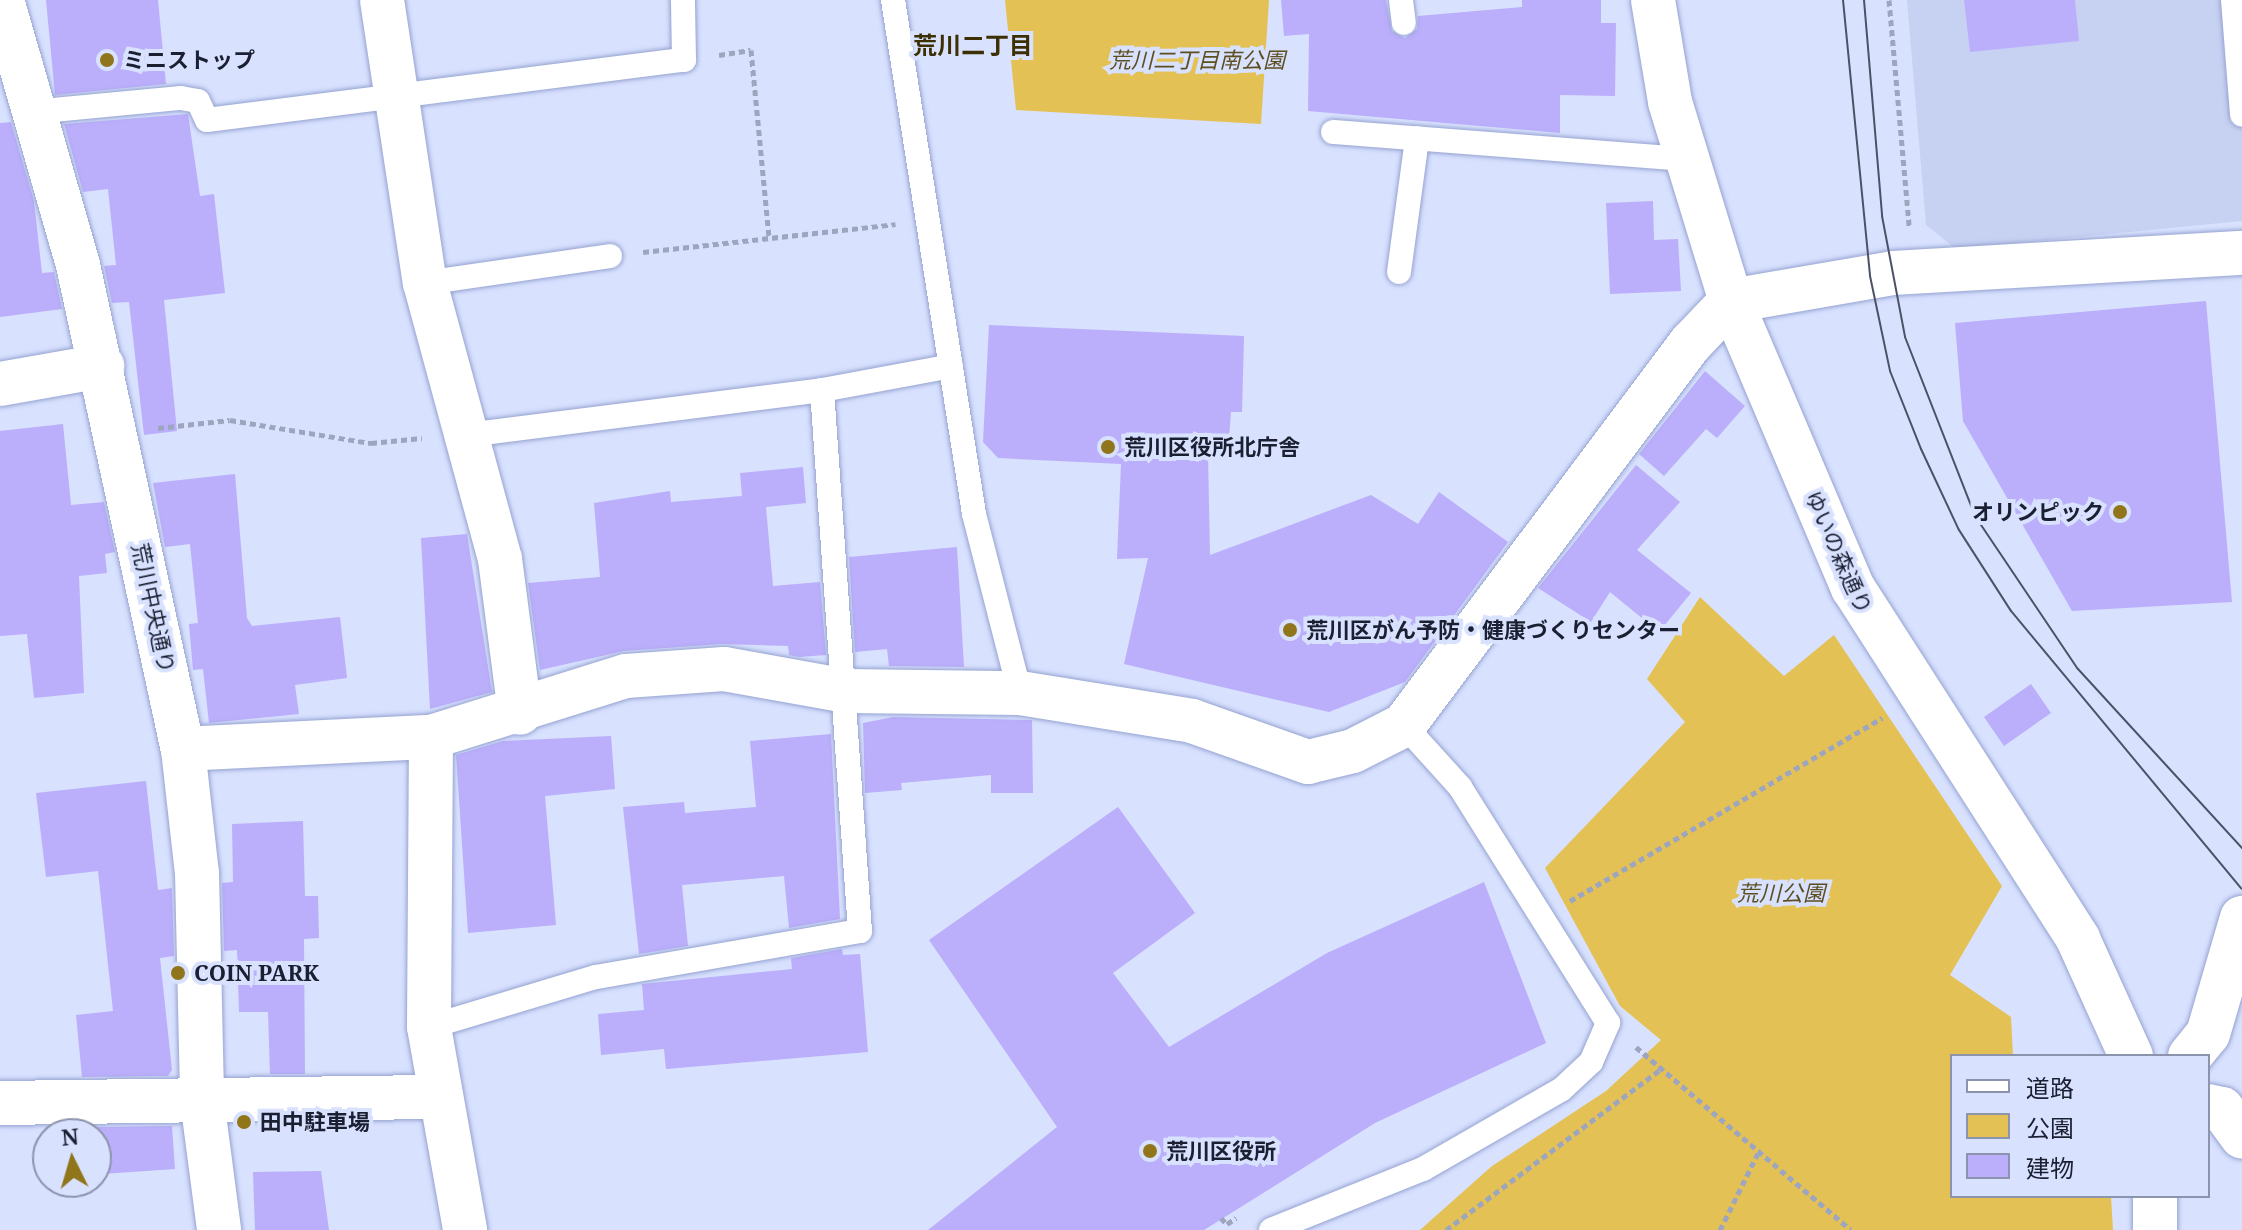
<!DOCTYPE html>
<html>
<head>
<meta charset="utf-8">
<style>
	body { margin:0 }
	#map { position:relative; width:2242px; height:1230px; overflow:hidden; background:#d8e1fe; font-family:"Noto Serif","Noto Sans JP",serif }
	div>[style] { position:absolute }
	.built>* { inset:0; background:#c7d1f2 }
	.green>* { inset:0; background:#e4c154 }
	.building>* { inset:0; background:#bbaefb }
	.path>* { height:5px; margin-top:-2.5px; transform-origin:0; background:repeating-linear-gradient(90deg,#9da5bf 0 6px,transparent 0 10px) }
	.roads { filter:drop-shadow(0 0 2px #95a3d1) drop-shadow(0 0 2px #95a3d1) }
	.service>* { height:24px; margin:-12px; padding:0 12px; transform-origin:12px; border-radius:12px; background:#fff }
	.minor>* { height:44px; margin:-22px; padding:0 22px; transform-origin:22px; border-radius:22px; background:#fff }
	.tertiary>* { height:44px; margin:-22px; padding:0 22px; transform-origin:22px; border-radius:22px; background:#fff }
	.tram>* { height:2px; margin:-1px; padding:0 1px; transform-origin:1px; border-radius:1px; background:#4b5166 }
	.dots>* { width:22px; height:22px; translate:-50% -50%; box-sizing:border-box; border:4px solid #d8e1fe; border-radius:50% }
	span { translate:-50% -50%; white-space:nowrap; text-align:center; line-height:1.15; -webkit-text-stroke:8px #d8e1fe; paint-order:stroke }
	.poi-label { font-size:22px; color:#1a1f31; font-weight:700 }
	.left { translate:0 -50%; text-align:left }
	.right { translate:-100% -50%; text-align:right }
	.park-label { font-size:22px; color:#5e4f21; font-style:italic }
	.street-label { font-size:22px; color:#1a1f31 }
	.neighbourhood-label { font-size:24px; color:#3c2f04; font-weight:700 }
	.legend { position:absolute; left:1950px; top:1054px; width:260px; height:144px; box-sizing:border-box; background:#d8e1fe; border:2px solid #8c93ac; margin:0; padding:10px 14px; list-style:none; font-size:24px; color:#1a1f31 }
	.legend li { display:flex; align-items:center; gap:16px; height:40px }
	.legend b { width:40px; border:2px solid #8c93ac }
	.north { position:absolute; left:32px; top:1118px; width:80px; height:80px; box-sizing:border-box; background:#d8e1fe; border:2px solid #8c93ac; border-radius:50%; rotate:355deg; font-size:22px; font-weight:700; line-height:32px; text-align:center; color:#1a1f31 }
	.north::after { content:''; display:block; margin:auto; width:28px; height:36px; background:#90751b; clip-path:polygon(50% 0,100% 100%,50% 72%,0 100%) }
</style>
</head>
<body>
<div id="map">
	<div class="built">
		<div style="clip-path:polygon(1907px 0,2242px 0,2242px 221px,1956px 249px,1926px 225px)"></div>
	</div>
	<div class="green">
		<div style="clip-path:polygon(1005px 0,1269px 0,1261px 124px,1016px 110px)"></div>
		<div style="clip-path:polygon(1700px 597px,1784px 676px,1834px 635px,2002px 886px,1950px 975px,2011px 1017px,2013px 1056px,1952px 1056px,1952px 1196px,2111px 1196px,2113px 1230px,1420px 1230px,1492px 1166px,1606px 1091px,1661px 1040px,1620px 1006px,1545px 868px,1685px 722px,1647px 679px)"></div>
	</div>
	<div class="building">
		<div style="clip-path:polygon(46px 0,158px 0,166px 84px,55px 95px)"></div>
		<div style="clip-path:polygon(1281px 0,1386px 0,1392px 31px,1405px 38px,1417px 29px,1418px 16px,1522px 7px,1522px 0,1601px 0,1601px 23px,1616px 23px,1615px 96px,1560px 95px,1560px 133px,1308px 111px,1309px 34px,1284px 36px)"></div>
		<div style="clip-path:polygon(1964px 0,2075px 0,2079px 41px,1970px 52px)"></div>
		<div style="clip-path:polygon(188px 114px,200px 196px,214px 194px,225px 293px,164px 300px,177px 431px,144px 435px,129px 302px,112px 303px,104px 266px,116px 265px,108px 189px,83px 192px,64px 124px)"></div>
		<div style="clip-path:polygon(11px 122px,34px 201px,42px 273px,54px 272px,62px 309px,0 317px,0 123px)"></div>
		<div style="clip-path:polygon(1653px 201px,1654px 240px,1678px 239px,1681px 291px,1610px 294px,1606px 203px)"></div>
		<div style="clip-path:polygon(2206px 301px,2232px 602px,2072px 611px,1963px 421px,1955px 323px)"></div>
		<div style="clip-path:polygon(989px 325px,1244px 336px,1242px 412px,1231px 412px,1228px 453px,1208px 453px,1210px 555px,1371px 495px,1418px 524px,1439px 492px,1508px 542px,1405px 682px,1329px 712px,1124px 664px,1148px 558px,1117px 559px,1121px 464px,998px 458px,983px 442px)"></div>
		<div style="clip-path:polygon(1705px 371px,1745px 406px,1717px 438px,1706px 429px,1664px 476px,1639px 454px)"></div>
		<div style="clip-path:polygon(63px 424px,71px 505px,104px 502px,115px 552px,105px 554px,107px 573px,79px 576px,84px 693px,34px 698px,27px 634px,0 636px,0 431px)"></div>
		<div style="clip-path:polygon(1636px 465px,1680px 502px,1637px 550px,1691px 593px,1659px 632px,1610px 592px,1591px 622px,1538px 588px)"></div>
		<div style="clip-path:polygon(803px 467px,806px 503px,766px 507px,773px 586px,820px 582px,826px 655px,799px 657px,789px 655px,788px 646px,722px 644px,624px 651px,540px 670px,528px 583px,600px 577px,594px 503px,670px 491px,671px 502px,742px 496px,740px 473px)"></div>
		<div style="clip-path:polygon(235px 474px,247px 618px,252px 626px,340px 617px,347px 678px,295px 685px,299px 714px,209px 723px,203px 669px,193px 670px,189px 624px,198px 623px,190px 544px,165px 547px,153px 483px)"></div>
		<div style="clip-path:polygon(467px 534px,492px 692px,430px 709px,421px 538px)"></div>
		<div style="clip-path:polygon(957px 547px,964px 667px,889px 666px,887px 649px,855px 652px,849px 557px)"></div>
		<div style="clip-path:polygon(2031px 684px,2051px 713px,2004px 746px,1984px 717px)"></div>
		<div style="clip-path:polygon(893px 717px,1032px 720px,1033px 793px,991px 793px,991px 775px,901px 783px,902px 790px,865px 793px,863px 723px)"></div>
		<div style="clip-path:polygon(831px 734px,840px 919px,789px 928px,784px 876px,682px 885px,688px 946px,639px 954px,623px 807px,684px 802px,685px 813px,756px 807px,750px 741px)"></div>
		<div style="clip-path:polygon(611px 736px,615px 789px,545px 796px,556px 925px,468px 933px,456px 755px,503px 741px)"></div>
		<div style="clip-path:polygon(146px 781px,158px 890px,172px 888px,174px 956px,160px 958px,172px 1070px,168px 1076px,82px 1077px,76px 1015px,113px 1011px,98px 871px,46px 877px,36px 793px)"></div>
		<div style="clip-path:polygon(1118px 807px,1195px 913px,1113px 973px,1169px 1047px,1327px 953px,1484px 882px,1546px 1043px,1375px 1123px,1204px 1230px,928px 1230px,1057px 1127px,929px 940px)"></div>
		<div style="clip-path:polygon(303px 821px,305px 896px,318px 896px,319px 938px,304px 939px,305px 1074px,270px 1074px,268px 1012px,239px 1012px,237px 950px,224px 951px,222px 883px,233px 882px,232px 824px)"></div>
		<div style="clip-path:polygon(842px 949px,843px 955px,860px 954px,868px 1052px,666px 1069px,664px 1049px,601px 1055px,598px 1014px,644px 1010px,642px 984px,792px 969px,791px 958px)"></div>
		<div style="clip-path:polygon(172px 1126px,175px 1169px,102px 1174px,98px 1127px)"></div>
		<div style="clip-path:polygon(321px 1171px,329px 1230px,255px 1230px,253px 1172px)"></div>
	</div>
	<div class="path">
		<div style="left:1889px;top:0;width:227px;rotate:84.9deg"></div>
		<div style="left:719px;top:55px;width:32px;rotate:-9deg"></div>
		<div style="left:751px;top:50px;width:187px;rotate:84.5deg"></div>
		<div style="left:643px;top:252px;width:254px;rotate:-6.3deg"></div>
		<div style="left:158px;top:428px;width:72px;rotate:-6.3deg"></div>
		<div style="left:230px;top:420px;width:143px;rotate:9.3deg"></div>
		<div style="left:371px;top:443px;width:51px;rotate:-5.6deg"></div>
		<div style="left:1570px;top:901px;width:362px;rotate:-30.4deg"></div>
		<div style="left:1636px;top:1047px;width:282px;rotate:40.4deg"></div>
		<div style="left:1221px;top:1218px;width:8px;rotate:45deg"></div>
		<div style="left:1227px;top:1224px;width:11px;rotate:-34deg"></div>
		<div style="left:1446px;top:1230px;width:269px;rotate:-36.8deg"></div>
		<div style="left:1720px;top:1230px;width:86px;rotate:-63.7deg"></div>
	</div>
	<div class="roads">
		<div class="service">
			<div style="left:893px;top:0;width:520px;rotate:81.04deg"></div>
			<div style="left:974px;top:514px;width:185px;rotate:75.6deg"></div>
			<div style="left:1401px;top:0;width:23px;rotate:83deg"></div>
			<div style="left:2233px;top:0;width:115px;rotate:85.5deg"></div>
			<div style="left:32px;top:112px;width:150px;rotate:-5.4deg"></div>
			<div style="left:181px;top:98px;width:17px;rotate:10deg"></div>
			<div style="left:198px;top:101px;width:21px;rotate:65deg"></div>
			<div style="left:207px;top:120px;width:481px;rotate:-7.2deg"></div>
			<div style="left:684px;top:60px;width:60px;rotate:-91deg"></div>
			<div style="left:1333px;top:132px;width:355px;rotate:4.4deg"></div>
			<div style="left:1399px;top:272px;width:135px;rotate:-82.3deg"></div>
			<div style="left:425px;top:283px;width:187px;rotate:-8.3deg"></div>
			<div style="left:467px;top:435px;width:358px;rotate:-7.2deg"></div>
			<div style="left:822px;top:390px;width:131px;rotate:-10.5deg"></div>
			<div style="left:429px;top:1027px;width:174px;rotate:-16.7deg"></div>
			<div style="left:596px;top:977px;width:268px;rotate:-9.9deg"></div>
			<div style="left:860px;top:931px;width:542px;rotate:-94.02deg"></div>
			<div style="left:1271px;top:1230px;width:164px;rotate:-21.9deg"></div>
			<div style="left:1423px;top:1169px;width:160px;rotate:-29.9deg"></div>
			<div style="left:1562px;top:1089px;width:40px;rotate:-43deg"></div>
			<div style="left:1591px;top:1062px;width:43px;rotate:-66.4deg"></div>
			<div style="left:1608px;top:1023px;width:279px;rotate:-122.1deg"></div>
			<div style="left:1460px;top:787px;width:84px;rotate:-132.1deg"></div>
		</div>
		<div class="minor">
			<div style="left:382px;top:0;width:286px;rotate:81.4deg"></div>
			<div style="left:425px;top:283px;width:286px;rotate:74.8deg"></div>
			<div style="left:500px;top:559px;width:155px;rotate:82.6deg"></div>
			<div style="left:0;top:384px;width:104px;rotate:-10deg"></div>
			<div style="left:431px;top:737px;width:290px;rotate:90.4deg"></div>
			<div style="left:429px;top:1027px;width:206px;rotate:79.9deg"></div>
			<div style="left:183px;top:749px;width:248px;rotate:-2.8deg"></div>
			<div style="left:431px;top:737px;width:204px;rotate:-17.4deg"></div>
			<div style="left:626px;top:676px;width:98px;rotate:-4.1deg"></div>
			<div style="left:724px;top:669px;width:124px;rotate:10.2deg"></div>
			<div style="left:846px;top:691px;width:174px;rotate:0.7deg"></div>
			<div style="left:1020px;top:693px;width:174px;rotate:9.2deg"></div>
			<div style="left:1192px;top:721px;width:123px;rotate:19.5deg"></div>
			<div style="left:1308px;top:762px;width:46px;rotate:-13.7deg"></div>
			<div style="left:1353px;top:751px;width:57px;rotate:-27deg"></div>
			<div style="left:1404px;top:725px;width:478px;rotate:-53.1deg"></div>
			<div style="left:1691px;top:343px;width:58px;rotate:-46.4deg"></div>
			<div style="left:1731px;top:301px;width:164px;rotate:-9.8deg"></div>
			<div style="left:1893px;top:273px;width:350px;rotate:-3.3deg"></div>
			<div style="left:0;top:1103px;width:441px;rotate:-0.8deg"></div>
			<div style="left:2208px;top:1106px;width:14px;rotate:12deg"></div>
			<div style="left:2222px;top:1109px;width:34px;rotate:54deg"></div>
		</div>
		<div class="tertiary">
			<div style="left:2px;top:0;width:276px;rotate:74deg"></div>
			<div style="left:78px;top:265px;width:495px;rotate:77.8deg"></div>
			<div style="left:183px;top:749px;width:125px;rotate:83.6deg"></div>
			<div style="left:197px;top:873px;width:227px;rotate:88.7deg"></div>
			<div style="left:202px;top:1100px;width:131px;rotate:82.5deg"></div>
			<div style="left:1653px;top:0;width:103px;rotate:80.5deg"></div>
			<div style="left:1670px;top:102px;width:208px;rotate:73deg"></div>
			<div style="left:1731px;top:301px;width:312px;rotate:67deg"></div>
			<div style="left:1853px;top:588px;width:417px;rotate:57.3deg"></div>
			<div style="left:2078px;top:939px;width:128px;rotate:65.6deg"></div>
			<div style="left:2190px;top:1056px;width:28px;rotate:-51deg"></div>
			<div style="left:2208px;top:1034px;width:121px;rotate:-73.7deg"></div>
			<div style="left:2155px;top:1196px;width:34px;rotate:90deg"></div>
		</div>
	</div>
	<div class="tram">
		<div style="left:1843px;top:0;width:277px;rotate:84.4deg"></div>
		<div style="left:1870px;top:276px;width:97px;rotate:78.1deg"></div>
		<div style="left:1890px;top:371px;width:84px;rotate:68.3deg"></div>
		<div style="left:1921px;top:449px;width:89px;rotate:64.9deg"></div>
		<div style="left:1959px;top:530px;width:96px;rotate:57.3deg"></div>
		<div style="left:2011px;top:611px;width:361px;rotate:50.3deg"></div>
		<div style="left:1864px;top:0;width:217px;rotate:85.2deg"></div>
		<div style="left:1882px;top:216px;width:123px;rotate:79.2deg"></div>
		<div style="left:1905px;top:337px;width:192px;rotate:68.6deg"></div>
		<div style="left:1975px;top:516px;width:184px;rotate:56.1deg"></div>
		<div style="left:2078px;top:669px;width:243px;rotate:47.5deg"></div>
	</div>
	<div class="dots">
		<div style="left:107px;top:60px;background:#90751b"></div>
		<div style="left:1108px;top:447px;background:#90751b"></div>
		<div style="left:2120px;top:512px;background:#90751b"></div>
		<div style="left:1290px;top:630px;background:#90751b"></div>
		<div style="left:178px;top:973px;background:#90751b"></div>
		<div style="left:244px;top:1122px;background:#90751b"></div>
		<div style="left:1150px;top:1151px;background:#90751b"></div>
	</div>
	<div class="poi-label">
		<span class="left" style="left:123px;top:60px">ミニストップ</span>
		<span class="left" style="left:1124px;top:447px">荒川区役所北庁舎</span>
		<span class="right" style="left:2104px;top:512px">オリンピック</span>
		<span class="left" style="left:1306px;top:630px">荒川区がん予防・健康づくりセンター</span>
		<span class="left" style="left:194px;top:973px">COIN PARK</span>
		<span class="left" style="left:260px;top:1122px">田中駐車場</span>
		<span class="left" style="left:1166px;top:1151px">荒川区役所</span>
	</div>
	<div class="park-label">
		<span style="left:1197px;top:60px">荒川二丁目南公園</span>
		<span style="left:1781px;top:893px">荒川公園</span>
	</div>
	<div class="street-label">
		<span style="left:1839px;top:552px;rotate:66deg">ゆいの森通り</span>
		<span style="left:154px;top:608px;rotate:78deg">荒川中央通り</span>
	</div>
	<div class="neighbourhood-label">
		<span style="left:973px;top:45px">荒川二丁目</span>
	</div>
	<ul class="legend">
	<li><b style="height:10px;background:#fff"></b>道路</li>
	<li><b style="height:22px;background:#e4c154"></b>公園</li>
	<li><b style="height:22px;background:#bbaefb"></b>建物</li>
	</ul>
	<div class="north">N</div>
</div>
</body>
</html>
